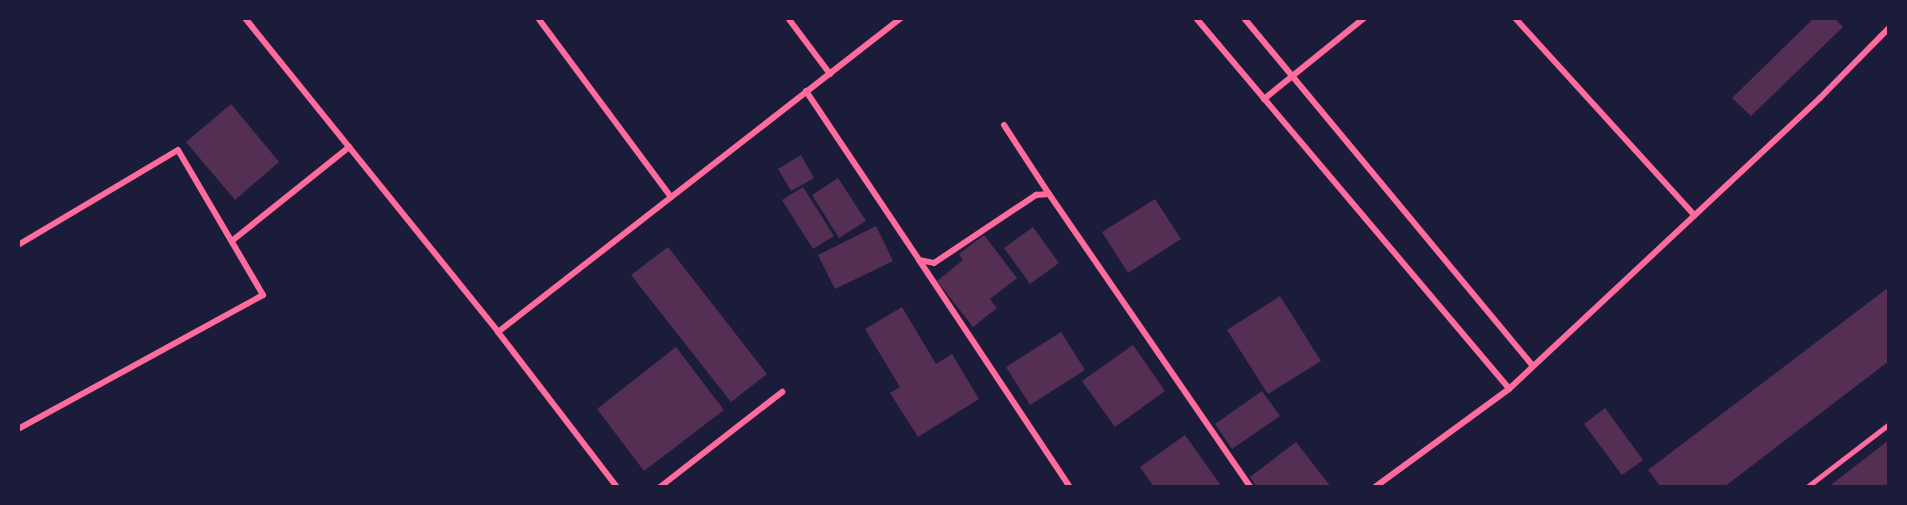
<!DOCTYPE html>
<html>
<head>
<meta charset="utf-8">
<style>
	body { margin:0 }
	#map { position:relative; width:1907px; height:505px; overflow:hidden; background:#1b1b3a; font-family:Mulish,sans-serif }
	div>[style] { position:absolute }
	.building>* { inset:0; background:#542f53 }
	.service>* { height:4.5px; margin:-2.25px; padding:0 2.25px; transform-origin:2.25px; border-radius:2.25px; background:#ff6b9d }
	.minor>* { height:6px; margin:-3px; padding:0 3px; transform-origin:3px; border-radius:3px; background:#ff6b9d }
	span { translate:-50% -50%; white-space:nowrap; text-align:center; line-height:1.15; -webkit-text-stroke:5px #1b1b3a; paint-order:stroke }
	.frame { position:absolute; inset:0; border:20px solid #1b1b3a; pointer-events:none }
</style>
</head>
<body>
<div id="map">
	<div class="building">
		<div style="clip-path:polygon(1814px 18px,1834px 18px,1843px 27px,1751px 116px,1732px 98px)"></div>
		<div style="clip-path:polygon(231px 104px,279px 162px,235px 200px,186px 142px)"></div>
		<div style="clip-path:polygon(801px 155px,814px 178px,791px 191px,778px 169px)"></div>
		<div style="clip-path:polygon(838px 178px,866px 221px,839px 238px,812px 195px)"></div>
		<div style="clip-path:polygon(803px 187px,834px 236px,813px 249px,782px 200px)"></div>
		<div style="clip-path:polygon(1155px 199px,1181px 239px,1128px 273px,1102px 232px)"></div>
		<div style="clip-path:polygon(876px 226px,893px 261px,835px 289px,818px 255px)"></div>
		<div style="clip-path:polygon(1033px 227px,1059px 263px,1030px 284px,1004px 248px)"></div>
		<div style="clip-path:polygon(984px 235px,1017px 278px,990px 299px,997px 308px,973px 327px,937px 281px,963px 260px,959px 254px)"></div>
		<div style="clip-path:polygon(668px 247px,767px 374px,731px 402px,631px 275px)"></div>
		<div style="clip-path:polygon(1889px 287px,1889px 361px,1724px 487px,1661px 487px,1648px 470px)"></div>
		<div style="clip-path:polygon(1280px 296px,1321px 361px,1268px 394px,1227px 330px)"></div>
		<div style="clip-path:polygon(902px 307px,936px 364px,952px 354px,979px 399px,918px 437px,890px 393px,900px 387px,865px 329px)"></div>
		<div style="clip-path:polygon(1061px 332px,1085px 370px,1030px 405px,1006px 367px)"></div>
		<div style="clip-path:polygon(1133px 345px,1165px 391px,1115px 427px,1082px 381px)"></div>
		<div style="clip-path:polygon(676px 347px,724px 410px,644px 471px,597px 409px)"></div>
		<div style="clip-path:polygon(1262px 391px,1280px 416px,1232px 449px,1215px 424px)"></div>
		<div style="clip-path:polygon(1605px 408px,1643px 460px,1622px 475px,1584px 424px)"></div>
		<div style="clip-path:polygon(1185px 435px,1222px 487px,1154px 487px,1140px 467px)"></div>
		<div style="clip-path:polygon(1889px 440px,1889px 487px,1828px 487px)"></div>
		<div style="clip-path:polygon(1296px 442px,1331px 487px,1257px 487px,1250px 477px)"></div>
	</div>
	<div class="service">
		<div style="left:1807px;top:487px;width:103px;rotate:-37.5deg"></div>
	</div>
	<div class="minor">
		<div style="left:245px;top:18px;width:403px;rotate:51.1deg"></div>
		<div style="left:498px;top:332px;width:195px;rotate:52.5deg"></div>
		<div style="left:538px;top:18px;width:223px;rotate:53.4deg"></div>
		<div style="left:788px;top:18px;width:70px;rotate:53.1deg"></div>
		<div style="left:1196px;top:18px;width:485px;rotate:49.8deg"></div>
		<div style="left:1244px;top:18px;width:451px;rotate:50.3deg"></div>
		<div style="left:1515px;top:18px;width:266px;rotate:47.7deg"></div>
		<div style="left:806px;top:91px;width:203px;rotate:56.2deg"></div>
		<div style="left:919px;top:260px;width:15px;rotate:11deg"></div>
		<div style="left:934px;top:263px;width:123px;rotate:-33.7deg"></div>
		<div style="left:1036px;top:195px;width:13px;rotate:-4deg"></div>
		<div style="left:1049px;top:194px;width:355px;rotate:55.5deg"></div>
		<div style="left:1264px;top:99px;width:129px;rotate:-39deg"></div>
		<div style="left:1004px;top:125px;width:82px;rotate:56.9deg"></div>
		<div style="left:233px;top:240px;width:149px;rotate:-38.7deg"></div>
		<div style="left:18px;top:245px;width:186px;rotate:-30.7deg"></div>
		<div style="left:178px;top:150px;width:168px;rotate:59.6deg"></div>
		<div style="left:263px;top:295px;width:279px;rotate:151.3deg"></div>
		<div style="left:919px;top:260px;width:273px;rotate:56.4deg"></div>
		<div style="left:498px;top:332px;width:511px;rotate:-37.92deg"></div>
		<div style="left:660px;top:487px;width:155px;rotate:-37.9deg"></div>
		<div style="left:1375px;top:487px;width:166px;rotate:-36.2deg"></div>
		<div style="left:1509px;top:389px;width:426px;rotate:-43.1deg"></div>
		<div style="left:1820px;top:98px;width:98px;rotate:-45.4deg"></div>
	</div>
	<div class="frame"></div>
</div>
</body>
</html>
